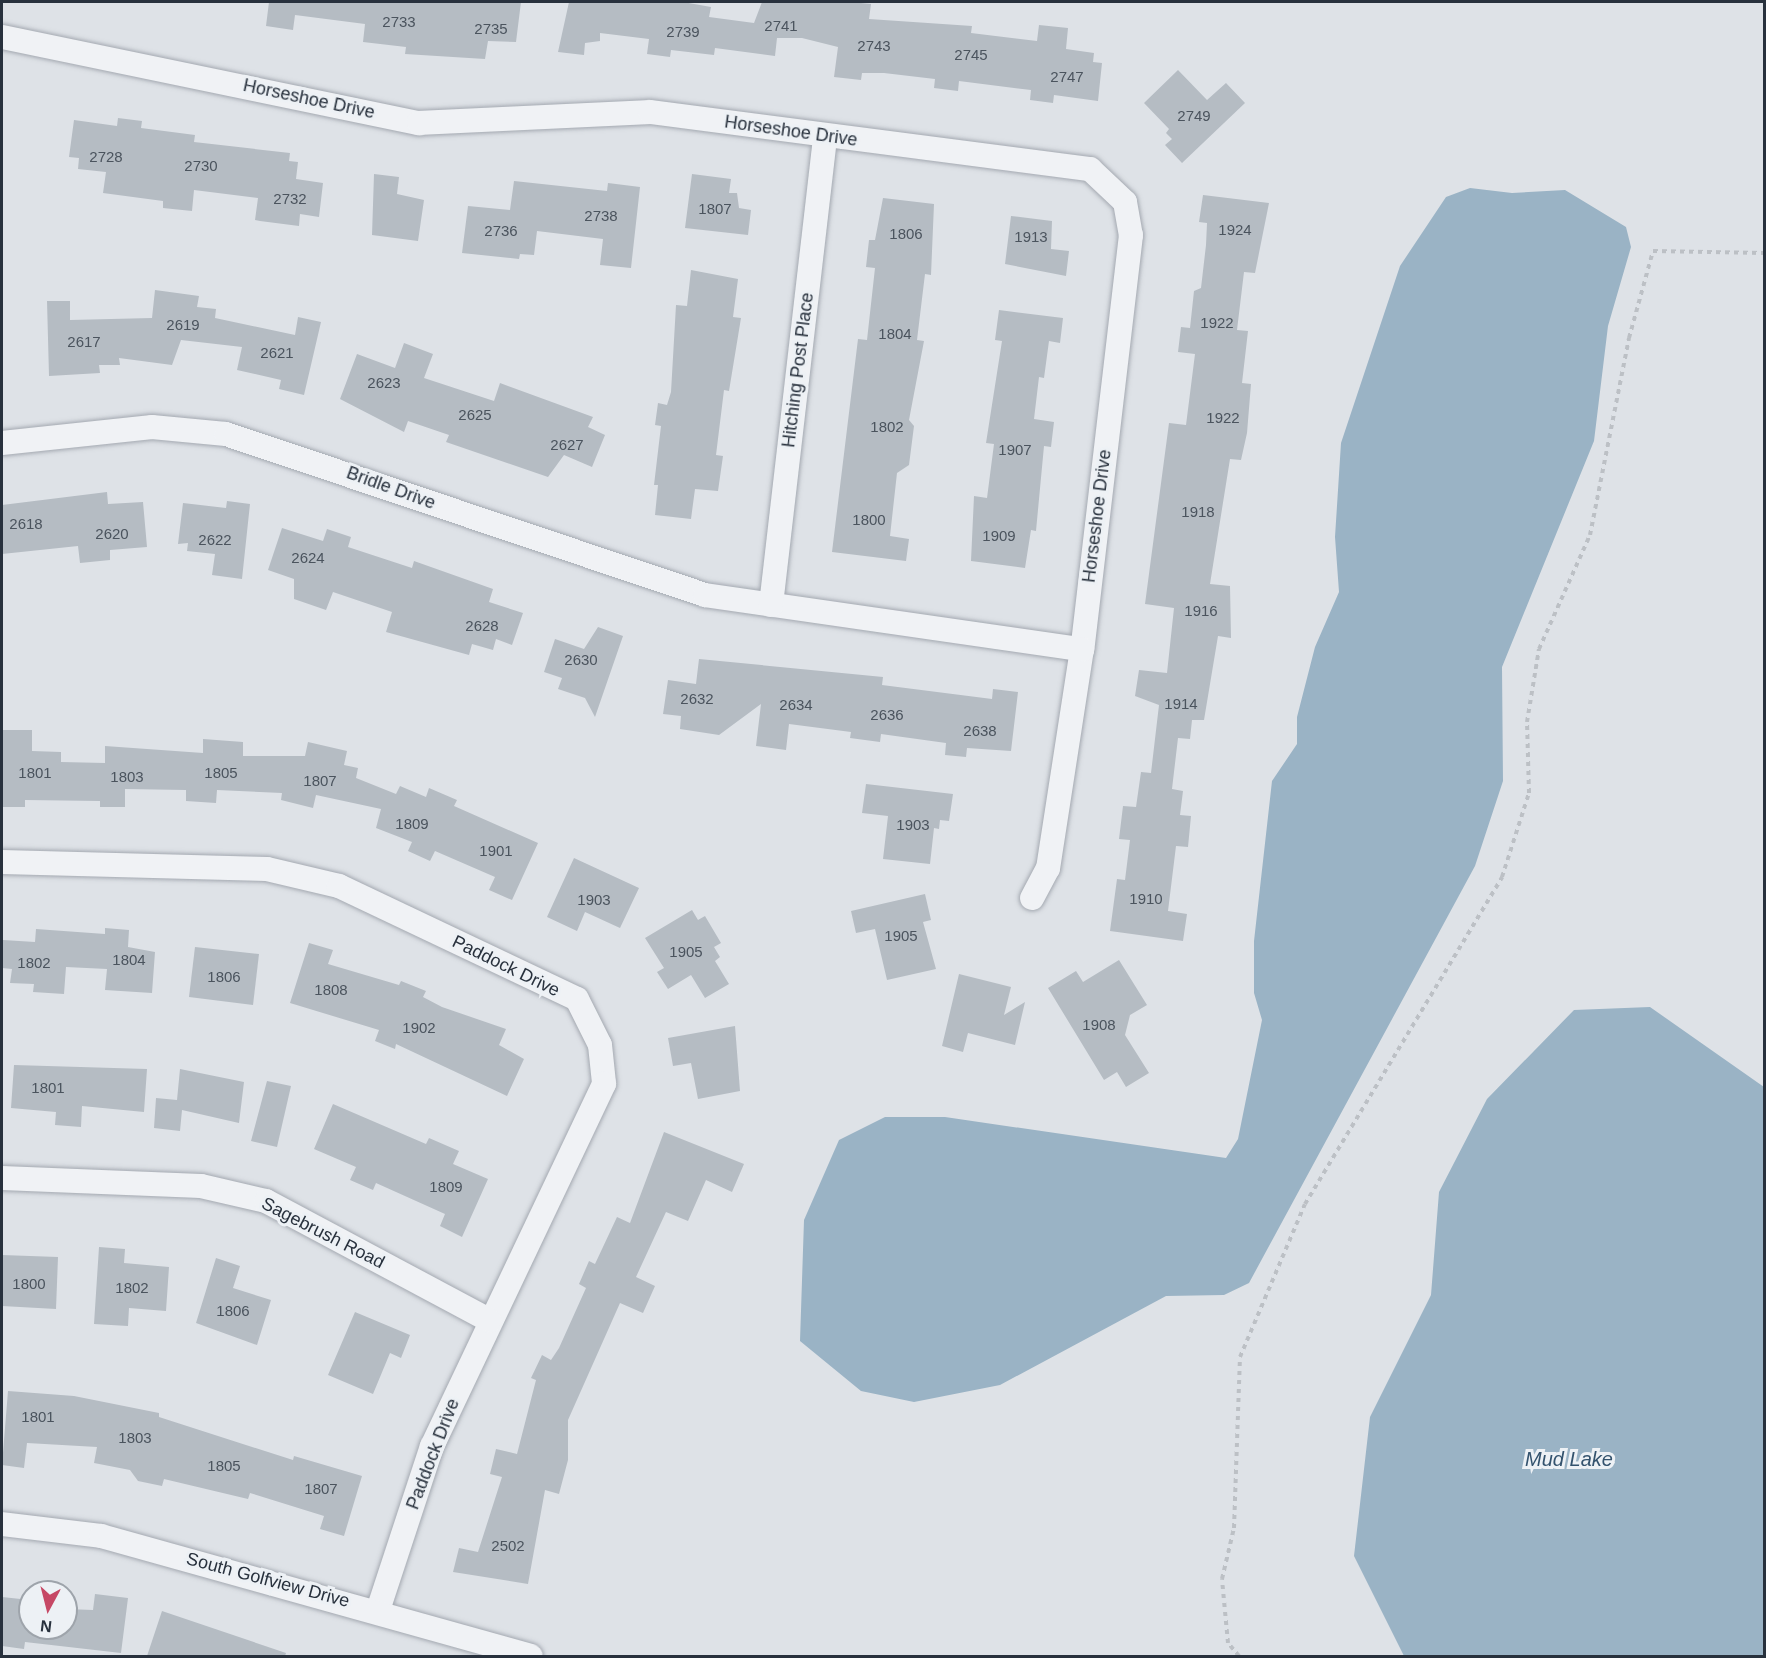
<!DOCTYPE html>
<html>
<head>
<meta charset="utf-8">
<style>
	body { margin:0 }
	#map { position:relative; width:1766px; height:1658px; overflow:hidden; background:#dee2e7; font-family:Arial,sans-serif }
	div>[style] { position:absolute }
	.water>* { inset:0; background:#9ab3c5 }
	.building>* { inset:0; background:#b5bcc3 }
	.path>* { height:4px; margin-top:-2px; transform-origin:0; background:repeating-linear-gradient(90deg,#bcc0c5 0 4.5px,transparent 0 9px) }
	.roads { filter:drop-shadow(0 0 2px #a4a9b1) drop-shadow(0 0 2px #a4a9b1) }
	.street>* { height:24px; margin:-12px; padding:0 12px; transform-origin:12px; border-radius:12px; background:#f0f2f5 }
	span { translate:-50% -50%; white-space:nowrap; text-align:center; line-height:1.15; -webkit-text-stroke:6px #edf1f5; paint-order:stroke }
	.number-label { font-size:15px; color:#4b545e }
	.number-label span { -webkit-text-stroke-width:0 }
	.street-label { font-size:18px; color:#28313d }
	.water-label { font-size:20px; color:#34536e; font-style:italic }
	.frame { position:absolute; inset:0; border:3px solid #28313d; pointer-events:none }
	.north { position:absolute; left:18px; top:1580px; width:60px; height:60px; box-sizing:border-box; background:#edf1f5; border:2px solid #9ea4ab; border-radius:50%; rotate:187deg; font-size:16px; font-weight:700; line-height:24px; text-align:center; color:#28313d }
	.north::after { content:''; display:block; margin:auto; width:21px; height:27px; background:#c64865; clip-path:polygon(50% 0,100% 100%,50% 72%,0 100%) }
</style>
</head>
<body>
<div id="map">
	<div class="water">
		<div style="clip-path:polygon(1470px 188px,1512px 193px,1565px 190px,1626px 227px,1631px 247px,1608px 326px,1594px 441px,1502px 667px,1503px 781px,1475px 866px,1249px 1283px,1224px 1295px,1166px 1296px,1000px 1385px,914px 1402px,861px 1391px,800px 1341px,804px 1220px,839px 1140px,885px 1117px,945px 1117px,1226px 1158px,1238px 1139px,1262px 1020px,1254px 993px,1254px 941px,1272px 781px,1297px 744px,1297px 717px,1315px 647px,1339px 592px,1335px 537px,1341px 443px,1400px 266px,1446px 197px)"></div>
		<div style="clip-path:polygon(1650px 1007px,1764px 1087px,1764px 1656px,1404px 1656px,1354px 1556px,1370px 1417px,1431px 1295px,1439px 1192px,1487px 1099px,1574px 1010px)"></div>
	</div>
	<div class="building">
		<div style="clip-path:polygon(269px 2px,521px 2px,516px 42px,488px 41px,485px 59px,405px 54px,406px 47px,363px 42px,365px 24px,295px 15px,293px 30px,266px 26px)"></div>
		<div style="clip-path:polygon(569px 2px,683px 2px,711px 7px,709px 17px,754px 23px,762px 2px,851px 2px,871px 4px,869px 19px,972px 26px,971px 33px,1037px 41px,1039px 25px,1068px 28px,1066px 49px,1094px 53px,1093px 62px,1102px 63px,1098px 101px,1054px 95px,1053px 103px,1030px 100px,1031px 90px,959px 81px,958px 91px,934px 88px,935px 79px,884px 73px,862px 73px,861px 80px,834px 77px,838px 47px,802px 38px,777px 38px,775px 56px,715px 48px,714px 55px,671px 50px,670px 57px,647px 54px,649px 39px,600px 33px,600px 41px,585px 43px,584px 55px,558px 52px)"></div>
		<div style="clip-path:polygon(1178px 70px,1207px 100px,1226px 83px,1245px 103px,1182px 163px,1165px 145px,1172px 139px,1166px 133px,1169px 129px,1144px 103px)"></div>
		<div style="clip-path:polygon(118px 118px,142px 121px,141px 128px,195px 135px,194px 142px,290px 153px,289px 161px,298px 162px,296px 179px,323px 183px,319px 217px,300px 214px,299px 226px,260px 221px,255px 220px,258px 198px,194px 190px,192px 211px,163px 208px,163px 201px,103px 193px,106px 172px,78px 169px,79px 158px,69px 157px,74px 120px,117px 126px)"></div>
		<div style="clip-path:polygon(374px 174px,399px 177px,397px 194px,424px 200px,418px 241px,372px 235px)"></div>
		<div style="clip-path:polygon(692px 174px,731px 179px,729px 193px,737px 193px,739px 208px,751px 210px,748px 235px,685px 228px)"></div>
		<div style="clip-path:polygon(514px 181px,607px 191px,608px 183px,640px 187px,631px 268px,600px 265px,603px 239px,537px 231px,534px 255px,520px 254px,519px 259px,462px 253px,468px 206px,510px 210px)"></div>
		<div style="clip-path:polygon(1203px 195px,1269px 203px,1255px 273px,1244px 272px,1237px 330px,1248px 331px,1242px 383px,1251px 384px,1247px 433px,1241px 460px,1230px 459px,1210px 584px,1230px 586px,1231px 638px,1218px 636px,1204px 720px,1192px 720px,1190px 739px,1178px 738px,1172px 789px,1183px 791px,1180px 815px,1191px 816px,1188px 847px,1176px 846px,1168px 911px,1187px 914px,1183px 941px,1110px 931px,1117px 879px,1125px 880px,1130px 840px,1119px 839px,1123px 806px,1136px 807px,1141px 772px,1151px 773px,1159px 705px,1135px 696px,1139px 670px,1167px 673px,1174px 608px,1145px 604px,1169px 423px,1186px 425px,1195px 354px,1178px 352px,1181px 327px,1190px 328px,1194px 291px,1201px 288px,1206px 245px,1207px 223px,1199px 222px)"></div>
		<div style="clip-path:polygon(883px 198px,934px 204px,931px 275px,925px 274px,917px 340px,924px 341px,909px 420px,914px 426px,909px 465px,897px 473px,890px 536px,909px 539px,906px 561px,832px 552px,858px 339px,867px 340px,875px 268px,866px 267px,869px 240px,875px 240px)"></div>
		<div style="clip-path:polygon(1011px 216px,1052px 221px,1051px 249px,1069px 251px,1066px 276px,1005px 264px)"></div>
		<div style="clip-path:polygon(691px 270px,738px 279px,733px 317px,741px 318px,729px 391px,724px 390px,716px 455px,723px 456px,718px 491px,695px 489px,691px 519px,655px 515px,658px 485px,654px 485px,661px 426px,655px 425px,658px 403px,667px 405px,671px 392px,676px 305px,687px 306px)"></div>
		<div style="clip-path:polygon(155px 290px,199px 296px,197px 307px,216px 309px,215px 318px,295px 335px,298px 317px,321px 322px,304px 395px,279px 389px,281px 380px,237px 370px,242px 347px,181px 340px,172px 365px,119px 358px,120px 365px,99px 365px,100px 373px,49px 376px,47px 301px,70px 301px,70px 320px,152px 318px)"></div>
		<div style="clip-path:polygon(999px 310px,1063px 318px,1060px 343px,1049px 341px,1044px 378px,1039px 377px,1034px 419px,1054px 422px,1051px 447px,1044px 446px,1036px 531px,1031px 530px,1025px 568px,971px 561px,974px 496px,987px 498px,994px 444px,986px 443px,1002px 341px,995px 340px)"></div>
		<div style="clip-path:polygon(404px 343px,433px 354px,424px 378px,494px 401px,500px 383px,593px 417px,588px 427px,605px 435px,592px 467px,564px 455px,548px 477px,446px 442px,449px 435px,408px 421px,404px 432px,340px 399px,357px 354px,395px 368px)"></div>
		<div style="clip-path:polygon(107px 492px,108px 504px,143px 502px,147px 547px,110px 550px,110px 560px,80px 563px,78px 546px,2px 554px,2px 505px)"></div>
		<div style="clip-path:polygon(227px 501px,250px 504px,242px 579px,212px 575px,215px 554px,187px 551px,188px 543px,178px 544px,183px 503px,226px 508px)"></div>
		<div style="clip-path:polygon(282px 528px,323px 541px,327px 529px,351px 537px,348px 547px,412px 568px,414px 561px,493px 589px,489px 602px,523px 613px,512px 645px,496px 639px,493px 650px,472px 644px,469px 655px,386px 632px,392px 612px,333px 592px,326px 610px,294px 599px,294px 579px,268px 570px)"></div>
		<div style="clip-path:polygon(598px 627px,623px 636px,595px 717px,585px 698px,558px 689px,562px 678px,544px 672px,555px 639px,584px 649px)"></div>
		<div style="clip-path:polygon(699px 659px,883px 677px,882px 685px,992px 699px,993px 689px,1018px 692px,1011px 751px,967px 748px,966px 757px,945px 755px,946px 743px,881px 734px,880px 742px,850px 738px,851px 732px,789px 724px,786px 750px,756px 746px,761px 704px,719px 735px,680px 729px,681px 716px,663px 714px,668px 680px,696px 684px)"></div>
		<div style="clip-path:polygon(2px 730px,32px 730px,32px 751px,61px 752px,61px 762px,105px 763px,105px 746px,203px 753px,203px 739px,243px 742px,243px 756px,305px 756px,308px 742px,347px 751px,344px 765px,358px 768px,356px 778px,396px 794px,400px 786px,426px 797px,429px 788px,457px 800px,454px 806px,538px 843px,512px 900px,489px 890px,495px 877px,435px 851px,430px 861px,408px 851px,412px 842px,376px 828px,381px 809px,316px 795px,313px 808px,281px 800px,282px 793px,217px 790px,216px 803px,186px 801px,186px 790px,125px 789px,125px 807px,100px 807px,100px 801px,25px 800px,25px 807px,2px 807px)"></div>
		<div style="clip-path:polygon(866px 784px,953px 794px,949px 821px,940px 820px,939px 829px,934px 828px,930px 864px,883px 859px,888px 816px,862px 813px)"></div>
		<div style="clip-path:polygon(574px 858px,639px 888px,620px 928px,585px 912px,577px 931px,547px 917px)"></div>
		<div style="clip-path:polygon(925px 894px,931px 920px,923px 922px,936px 969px,887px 980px,875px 929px,856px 933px,851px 911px)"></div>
		<div style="clip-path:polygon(692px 910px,698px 920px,705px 916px,721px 943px,714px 947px,720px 957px,715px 961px,729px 984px,705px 998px,691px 975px,668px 989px,657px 972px,664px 968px,645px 938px)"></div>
		<div style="clip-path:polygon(105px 928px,129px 930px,128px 947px,155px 952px,152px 993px,105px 990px,107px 969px,66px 967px,64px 994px,33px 992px,34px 984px,10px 983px,12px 969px,2px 968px,3px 940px,35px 942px,36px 929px,105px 934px)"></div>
		<div style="clip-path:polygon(309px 943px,333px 950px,328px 964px,399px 985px,401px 981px,426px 991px,423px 997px,442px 1007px,506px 1029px,499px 1045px,524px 1059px,507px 1096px,396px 1044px,395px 1049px,375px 1041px,379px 1030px,290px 1003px)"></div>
		<div style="clip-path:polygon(195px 947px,259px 954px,253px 1005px,189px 997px)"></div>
		<div style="clip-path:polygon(1119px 960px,1147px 1005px,1130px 1015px,1125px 1035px,1149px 1073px,1126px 1087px,1117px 1072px,1104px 1080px,1048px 988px,1076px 971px,1083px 982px)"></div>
		<div style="clip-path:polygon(959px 974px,1011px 987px,1004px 1015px,1025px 1002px,1015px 1045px,968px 1033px,963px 1052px,942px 1046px)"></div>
		<div style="clip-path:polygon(735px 1026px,740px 1091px,698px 1099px,691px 1063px,673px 1066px,668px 1038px)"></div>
		<div style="clip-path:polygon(14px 1065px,147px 1069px,144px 1112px,82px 1106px,81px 1127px,55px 1125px,56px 1112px,11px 1108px)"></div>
		<div style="clip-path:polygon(180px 1069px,244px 1082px,239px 1123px,182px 1110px,180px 1131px,154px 1128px,156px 1098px,177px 1100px)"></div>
		<div style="clip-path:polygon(267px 1081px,291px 1086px,277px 1147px,251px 1141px)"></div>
		<div style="clip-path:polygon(333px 1104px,426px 1144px,429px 1138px,459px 1151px,453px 1164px,488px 1179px,462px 1237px,440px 1226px,445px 1214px,376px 1183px,373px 1190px,350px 1180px,356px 1167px,314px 1149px)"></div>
		<div style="clip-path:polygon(664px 1132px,744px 1164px,732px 1192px,706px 1180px,688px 1221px,666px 1212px,636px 1277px,655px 1286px,643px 1313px,620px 1303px,568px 1420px,568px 1460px,559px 1494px,545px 1490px,528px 1584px,453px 1572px,459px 1548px,478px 1552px,502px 1477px,490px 1474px,496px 1449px,517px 1454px,536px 1380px,531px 1378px,542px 1355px,551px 1360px,559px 1348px,586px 1288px,579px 1284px,589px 1261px,595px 1264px,617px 1217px,630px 1223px)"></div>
		<div style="clip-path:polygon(99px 1247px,125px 1249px,124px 1263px,169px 1267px,166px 1311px,129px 1308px,128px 1326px,94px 1324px)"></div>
		<div style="clip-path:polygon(2px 1255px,58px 1257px,56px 1309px,2px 1306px)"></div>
		<div style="clip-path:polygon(216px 1258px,240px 1266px,233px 1288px,271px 1300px,257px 1345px,196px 1323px)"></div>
		<div style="clip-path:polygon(355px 1312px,410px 1335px,401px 1358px,390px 1353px,373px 1394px,328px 1375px)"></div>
		<div style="clip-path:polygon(8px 1391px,74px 1396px,159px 1413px,159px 1417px,293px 1460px,294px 1456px,362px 1476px,344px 1536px,320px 1529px,324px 1516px,250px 1493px,248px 1499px,164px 1479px,162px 1486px,138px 1481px,130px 1470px,94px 1463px,97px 1447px,27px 1443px,24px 1468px,2px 1465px)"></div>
		<div style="clip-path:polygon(95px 1594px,128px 1598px,121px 1653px,25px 1642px,24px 1649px,2px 1646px,2px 1597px,30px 1600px,30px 1628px,66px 1628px,66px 1609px,93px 1610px)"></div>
		<div style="clip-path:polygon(162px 1611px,286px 1653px,285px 1656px,147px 1656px)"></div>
	</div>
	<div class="path">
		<div style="left:1239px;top:1656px;width:17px;rotate:-130deg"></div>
		<div style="left:1228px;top:1643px;width:64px;rotate:-95.4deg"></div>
		<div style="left:1222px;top:1579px;width:52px;rotate:-76.8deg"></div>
		<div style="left:1234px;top:1528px;width:171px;rotate:-88deg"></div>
		<div style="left:1240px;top:1357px;width:166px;rotate:-67deg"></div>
		<div style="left:1305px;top:1204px;width:382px;rotate:-58.9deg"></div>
		<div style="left:1502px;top:877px;width:88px;rotate:-72.2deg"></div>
		<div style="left:1529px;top:793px;width:71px;rotate:-91.6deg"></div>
		<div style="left:1527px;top:722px;width:74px;rotate:-80.7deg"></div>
		<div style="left:1539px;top:649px;width:125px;rotate:-65.9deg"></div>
		<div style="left:1590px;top:535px;width:201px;rotate:-78.8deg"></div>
		<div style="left:1629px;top:338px;width:90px;rotate:-74.6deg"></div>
		<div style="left:1653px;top:251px;width:111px;rotate:1deg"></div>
	</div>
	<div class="roads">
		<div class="street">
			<div style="left:2px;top:37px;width:426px;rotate:11.7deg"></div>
			<div style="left:419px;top:123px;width:231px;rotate:-2.7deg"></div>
			<div style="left:650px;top:112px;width:444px;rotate:7.4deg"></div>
			<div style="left:1090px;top:169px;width:48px;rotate:43.3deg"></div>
			<div style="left:1125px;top:202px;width:34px;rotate:80deg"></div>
			<div style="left:1131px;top:235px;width:417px;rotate:96.7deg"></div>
			<div style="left:1082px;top:649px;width:222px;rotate:98.8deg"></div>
			<div style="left:1048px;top:868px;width:34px;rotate:118deg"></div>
			<div style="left:2px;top:443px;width:151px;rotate:-6.1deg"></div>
			<div style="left:152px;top:427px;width:74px;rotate:5.4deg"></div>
			<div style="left:226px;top:434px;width:505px;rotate:18.58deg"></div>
			<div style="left:705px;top:595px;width:381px;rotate:8.2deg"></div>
			<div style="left:771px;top:605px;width:472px;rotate:-83.4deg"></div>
			<div style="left:2px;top:862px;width:265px;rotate:1.5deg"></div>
			<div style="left:267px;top:869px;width:74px;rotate:13.3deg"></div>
			<div style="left:339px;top:886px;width:263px;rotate:25.4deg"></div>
			<div style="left:577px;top:999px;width:51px;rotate:63.4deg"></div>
			<div style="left:600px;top:1045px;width:39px;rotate:84deg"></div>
			<div style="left:604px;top:1084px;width:401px;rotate:115.4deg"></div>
			<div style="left:432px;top:1446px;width:173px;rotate:108.2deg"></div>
			<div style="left:2px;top:1178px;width:199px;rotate:2.3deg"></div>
			<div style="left:201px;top:1186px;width:67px;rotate:13deg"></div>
			<div style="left:266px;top:1201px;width:253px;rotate:28.1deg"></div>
			<div style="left:2px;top:1524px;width:100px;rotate:6.9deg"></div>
			<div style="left:101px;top:1536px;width:446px;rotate:15.6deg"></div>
		</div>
	</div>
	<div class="number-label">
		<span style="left:399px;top:22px">2733</span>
		<span style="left:781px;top:26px">2741</span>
		<span style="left:491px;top:29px">2735</span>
		<span style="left:683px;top:32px">2739</span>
		<span style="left:874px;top:46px">2743</span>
		<span style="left:971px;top:55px">2745</span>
		<span style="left:1067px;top:77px">2747</span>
		<span style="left:1194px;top:116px">2749</span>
		<span style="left:106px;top:157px">2728</span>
		<span style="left:201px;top:166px">2730</span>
		<span style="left:290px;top:199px">2732</span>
		<span style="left:715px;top:209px">1807</span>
		<span style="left:601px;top:216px">2738</span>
		<span style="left:1235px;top:230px">1924</span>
		<span style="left:501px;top:231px">2736</span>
		<span style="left:906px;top:234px">1806</span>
		<span style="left:1031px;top:237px">1913</span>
		<span style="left:1217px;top:323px">1922</span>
		<span style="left:183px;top:325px">2619</span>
		<span style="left:895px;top:334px">1804</span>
		<span style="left:84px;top:342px">2617</span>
		<span style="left:277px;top:353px">2621</span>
		<span style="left:384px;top:383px">2623</span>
		<span style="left:475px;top:415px">2625</span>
		<span style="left:1223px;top:418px">1922</span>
		<span style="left:887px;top:427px">1802</span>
		<span style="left:567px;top:445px">2627</span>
		<span style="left:1015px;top:450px">1907</span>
		<span style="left:1198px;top:512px">1918</span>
		<span style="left:869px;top:520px">1800</span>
		<span style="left:26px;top:524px">2618</span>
		<span style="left:112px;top:534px">2620</span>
		<span style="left:999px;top:536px">1909</span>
		<span style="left:215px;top:540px">2622</span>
		<span style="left:308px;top:558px">2624</span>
		<span style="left:1201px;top:611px">1916</span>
		<span style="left:482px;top:626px">2628</span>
		<span style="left:581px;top:660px">2630</span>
		<span style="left:697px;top:699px">2632</span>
		<span style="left:1181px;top:704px">1914</span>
		<span style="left:796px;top:705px">2634</span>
		<span style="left:887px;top:715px">2636</span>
		<span style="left:980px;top:731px">2638</span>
		<span style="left:35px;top:773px">1801</span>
		<span style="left:221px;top:773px">1805</span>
		<span style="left:127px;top:777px">1803</span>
		<span style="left:320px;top:781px">1807</span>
		<span style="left:412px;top:824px">1809</span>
		<span style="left:913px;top:825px">1903</span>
		<span style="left:496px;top:851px">1901</span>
		<span style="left:1146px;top:899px">1910</span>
		<span style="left:594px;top:900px">1903</span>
		<span style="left:901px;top:936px">1905</span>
		<span style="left:686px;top:952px">1905</span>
		<span style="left:129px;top:960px">1804</span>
		<span style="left:34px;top:963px">1802</span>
		<span style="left:224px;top:977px">1806</span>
		<span style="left:331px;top:990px">1808</span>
		<span style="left:1099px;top:1025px">1908</span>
		<span style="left:419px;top:1028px">1902</span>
		<span style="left:48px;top:1088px">1801</span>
		<span style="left:446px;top:1187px">1809</span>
		<span style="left:29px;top:1284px">1800</span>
		<span style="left:132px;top:1288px">1802</span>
		<span style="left:233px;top:1311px">1806</span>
		<span style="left:38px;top:1417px">1801</span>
		<span style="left:135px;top:1438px">1803</span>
		<span style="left:224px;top:1466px">1805</span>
		<span style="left:321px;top:1489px">1807</span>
		<span style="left:508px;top:1546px">2502</span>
	</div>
	<div class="street-label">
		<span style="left:309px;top:99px;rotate:12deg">Horseshoe Drive</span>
		<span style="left:791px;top:131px;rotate:8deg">Horseshoe Drive</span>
		<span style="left:798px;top:370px;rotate:-83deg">Hitching Post Place</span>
		<span style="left:391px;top:488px;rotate:20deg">Bridle Drive</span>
		<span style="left:1097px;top:516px;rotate:-83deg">Horseshoe Drive</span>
		<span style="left:506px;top:966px;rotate:26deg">Paddock Drive</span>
		<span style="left:323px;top:1233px;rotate:27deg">Sagebrush Road</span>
		<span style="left:433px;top:1454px;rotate:-69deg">Paddock Drive</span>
		<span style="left:268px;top:1580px;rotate:15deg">South Golfview Drive</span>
	</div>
	<div class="water-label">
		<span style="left:1569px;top:1459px">Mud Lake</span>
	</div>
	<div class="frame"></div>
	<div class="north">N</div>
</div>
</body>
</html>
